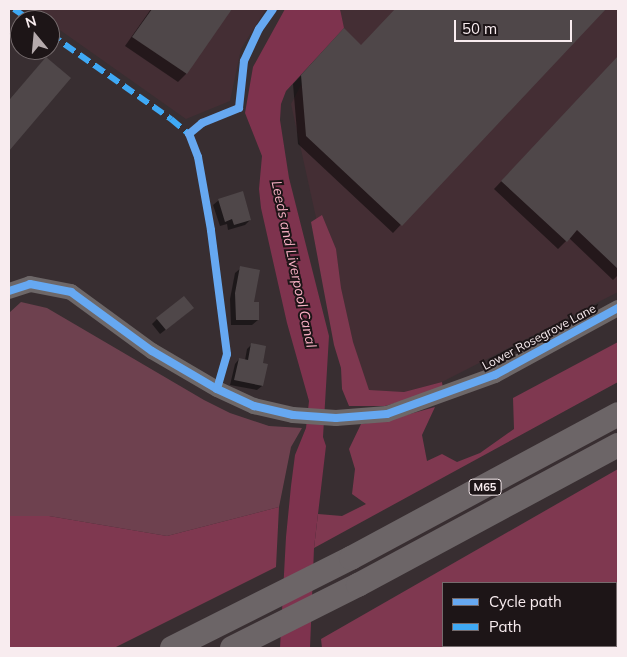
<!DOCTYPE html>
<html>
<head>
<meta charset="utf-8">
<style>
	body { margin:0 }
	#map { position:relative; width:627px; height:657px; overflow:hidden; background:#382e31; font-family:Mulish,sans-serif }
	div>[style] { position:absolute }
	.built>* { inset:0; background:#442e34 }
	.green>* { inset:0; background:#6e414f }
	.forest>* { inset:0; background:#7f3850 }
	.water>* { inset:0; background:#7e334e }
	.shadow>* { inset:0; background:#0007 }
	.building>* { inset:0; background:#4f4749 }
	.minor>* { height:16px; margin:-8px; padding:0 8px; transform-origin:8px; border-radius:8px; background:#6d6768 }
	.highway>* { height:24px; margin:-12px; padding:0 12px; transform-origin:12px; border-radius:12px; background:#6c6567 }
	.quiet>* { height:6px; margin-top:-3px; transform-origin:0; background:repeating-linear-gradient(90deg,#3fa9f5 0 12px,transparent 0 18px) }
	.cycleway>* { height:8px; margin:-4px; padding:0 4px; transform-origin:4px; border-radius:4px; background:#66a8f1 }
	span { translate:-50% -50%; white-space:nowrap; text-align:center; line-height:1.15; -webkit-text-stroke:4px #1d1517; paint-order:stroke }
	.shield-label span { padding:1px 4px; background:#1d1517; border:1px solid; border-radius:4px; -webkit-text-stroke-width:0 }
	.shield-label { font-size:11px; color:#f8ecef; font-weight:700 }
	.street-label { font-size:12px; color:#f8ecef }
	.water-label { font-size:14px; color:#f9b1c5; font-style:italic }
	.frame { position:absolute; inset:0; border:10px solid #f8ecef; pointer-events:none }
	.legend { position:absolute; left:442px; top:582px; width:175px; height:65px; box-sizing:border-box; background:#1d1517; border:1px solid #756b6d; margin:0; padding:6px 9px; list-style:none; font-size:15px; color:#f8ecef }
	.legend li { display:flex; align-items:center; gap:10px; height:25px }
	.legend b { width:25px; border:1px solid #756b6d }
	.north { position:absolute; left:10px; top:10px; width:50px; height:50px; box-sizing:border-box; background:#1d1517; border:1px solid #756b6d; border-radius:50%; rotate:343deg; font-size:14px; font-weight:700; line-height:20px; text-align:center; color:#f8ecef }
	.north::after { content:''; display:block; margin:auto; width:18px; height:22px; background:#b5aaac; clip-path:polygon(50% 0,100% 100%,50% 72%,0 100%) }
	.scale { position:absolute; left:454px; top:20px; width:118px; height:22px; box-sizing:border-box; border:2px solid #f8ecef; border-top:0; padding-left:6px; font-size:15px; line-height:18px; white-space:nowrap; color:#f8ecef; -webkit-text-stroke:4px #1d1517; paint-order:stroke }
</style>
</head>
<body>
<div id="map">
	<div class="built">
		<div style="clip-path:polygon(30px 9px,266px 9px,241px 49px,230px 101px,186px 119px,50px 23px,50px 20px,46px 20px)"></div>
		<div style="clip-path:polygon(342px 9px,618px 9px,618px 292px,442px 382px,404px 392px,354px 390px,291px 104px)"></div>
	</div>
	<div class="green">
		<div style="clip-path:polygon(21px 302px,47px 308px,204px 400px,230px 413px,269px 426px,302px 428px,291px 447px,279px 507px,167px 536px,49px 516px,9px 516px,9px 313px)"></div>
	</div>
	<div class="forest">
		<div style="clip-path:polygon(322px 215px,336px 249px,341px 288px,353px 342px,369px 390px,404px 392px,442px 382px,443px 389px,385px 406px,349px 406px,342px 389px,341px 368px,334px 345px,311px 222px)"></div>
		<div style="clip-path:polygon(618px 342px,618px 382px,314px 548px,318px 514px,342px 516px,366px 504px,352px 494px,355px 469px,349px 449px,361px 424px,388px 420px,435px 407px,422px 435px,427px 461px,442px 454px,457px 462px,480px 453px,514px 429px,513px 398px)"></div>
		<div style="clip-path:polygon(evenodd,618px 469px,618px 648px,322px 648px,321px 639px,618px 469px,443px 583px,616px 583px,616px 646px,443px 646px,443px 583px)"></div>
		<div style="clip-path:polygon(279px 507px,276px 567px,114px 648px,9px 648px,9px 516px,49px 516px,167px 536px)"></div>
	</div>
	<div class="water">
		<div style="clip-path:polygon(285px 9px,340px 9px,344px 28px,286px 91px,281px 104px,280px 120px,289px 178px,329px 336px,323px 437px,326px 446px,314px 548px,310px 648px,280px 648px,286px 537px,291px 486px,295px 455px,306px 428px,309px 401px,287px 323px,261px 208px,259px 189px,262px 156px,245px 113px,253px 67px)"></div>
	</div>
	<div class="shadow">
		<div style="clip-path:polygon(151px 9px,231px 9px,186px 74px,178px 82px,125px 46px)"></div>
		<div style="clip-path:polygon(396px 9px,604px 9px,393px 233px,298px 144px,293px 84px,336px 38px,361px 46px)"></div>
		<div style="clip-path:polygon(46px 58px,69px 78px,9px 149px,9px 100px)"></div>
		<div style="clip-path:polygon(618px 58px,618px 275px,613px 280px,569px 238px,558px 249px,494px 189px)"></div>
		<div style="clip-path:polygon(219px 200px,250px 220px,245px 225px,228px 230px,227px 224px,220px 226px,213px 205px)"></div>
		<div style="clip-path:polygon(241px 268px,258px 320px,252px 325px,231px 325px,230px 299px,235px 273px)"></div>
		<div style="clip-path:polygon(187px 313px,160px 334px,152px 324px,157px 319px)"></div>
		<div style="clip-path:polygon(252px 344px,261px 364px,262px 386px,257px 390px,230px 385px,235px 364px,239px 359px,245px 360px,247px 349px)"></div>
	</div>
	<div class="building">
		<div style="clip-path:polygon(152px 9px,232px 9px,187px 74px,132px 37px)"></div>
		<div style="clip-path:polygon(395px 9px,606px 9px,402px 226px,306px 136px,301px 75px,344px 28px,361px 45px)"></div>
		<div style="clip-path:polygon(618px 56px,618px 269px,577px 230px,567px 242px,501px 181px)"></div>
		<div style="clip-path:polygon(46px 57px,71px 78px,9px 151px,9px 100px)"></div>
		<div style="clip-path:polygon(243px 191px,251px 220px,234px 225px,232px 219px,225px 222px,218px 199px)"></div>
		<div style="clip-path:polygon(240px 266px,260px 270px,254px 302px,259px 302px,259px 320px,236px 320px,235px 293px)"></div>
		<div style="clip-path:polygon(184px 296px,194px 308px,166px 330px,156px 318px)"></div>
		<div style="clip-path:polygon(251px 343px,266px 346px,263px 363px,268px 364px,263px 386px,234px 380px,239px 358px,248px 360px)"></div>
	</div>
	<div class="minor">
		<div style="left:9px;top:291px;width:22px;rotate:-18deg"></div>
		<div style="left:30px;top:284px;width:42px;rotate:11deg"></div>
		<div style="left:71px;top:292px;width:100px;rotate:36.1deg"></div>
		<div style="left:152px;top:351px;width:75px;rotate:30.3deg"></div>
		<div style="left:217px;top:389px;width:41px;rotate:24.7deg"></div>
		<div style="left:254px;top:406px;width:40px;rotate:13deg"></div>
		<div style="left:293px;top:415px;width:43px;rotate:4deg"></div>
		<div style="left:336px;top:418px;width:51px;rotate:-4.5deg"></div>
		<div style="left:387px;top:414px;width:115px;rotate:-19.9deg"></div>
		<div style="left:495px;top:375px;width:140px;rotate:-28.6deg"></div>
	</div>
	<div class="highway">
		<div style="left:172px;top:648px;width:200px;rotate:-26.7deg"></div>
		<div style="left:351px;top:558px;width:303px;rotate:-28.3deg"></div>
		<div style="left:232px;top:648px;width:141px;rotate:-26.6deg"></div>
		<div style="left:358px;top:585px;width:295px;rotate:-28.3deg"></div>
	</div>
	<div class="quiet">
		<div style="left:14px;top:9px;width:19px;rotate:35deg"></div>
		<div style="left:50px;top:34px;width:148px;rotate:35.1deg"></div>
		<div style="left:171px;top:119px;width:26px;rotate:40deg"></div>
	</div>
	<div class="cycleway">
		<div style="left:9px;top:291px;width:22px;rotate:-18deg"></div>
		<div style="left:30px;top:284px;width:42px;rotate:11deg"></div>
		<div style="left:71px;top:292px;width:100px;rotate:36.1deg"></div>
		<div style="left:152px;top:351px;width:75px;rotate:30.3deg"></div>
		<div style="left:217px;top:389px;width:41px;rotate:24.7deg"></div>
		<div style="left:254px;top:406px;width:40px;rotate:13deg"></div>
		<div style="left:293px;top:415px;width:43px;rotate:4deg"></div>
		<div style="left:336px;top:418px;width:51px;rotate:-4.5deg"></div>
		<div style="left:387px;top:414px;width:115px;rotate:-19.9deg"></div>
		<div style="left:495px;top:375px;width:140px;rotate:-28.6deg"></div>
		<div style="left:217px;top:389px;width:36px;rotate:-74deg"></div>
		<div style="left:227px;top:354px;width:125px;rotate:-97.4deg"></div>
		<div style="left:211px;top:230px;width:74px;rotate:-100.1deg"></div>
		<div style="left:198px;top:157px;width:25px;rotate:-111deg"></div>
		<div style="left:189px;top:134px;width:17px;rotate:-40deg"></div>
		<div style="left:202px;top:123px;width:40px;rotate:-22deg"></div>
		<div style="left:239px;top:108px;width:47px;rotate:-83.9deg"></div>
		<div style="left:244px;top:61px;width:35px;rotate:-65deg"></div>
		<div style="left:259px;top:29px;width:24px;rotate:-55deg"></div>
	</div>
	<div class="shield-label">
		<span style="left:485px;top:487px">M65</span>
	</div>
	<div class="street-label">
		<span style="left:539px;top:337px;rotate:-28deg">Lower Rosegrove Lane</span>
	</div>
	<div class="water-label">
		<span style="left:294px;top:264px;rotate:78deg">Leeds and Liverpool Canal</span>
	</div>
	<div class="frame"></div>
	<ul class="legend">
	<li><b style="height:6px;background:#66a8f1"></b>Cycle path</li>
	<li><b style="height:6px;background:#3fa9f5"></b>Path</li>
	</ul>
	<div class="north">N</div>
	<div class="scale">50 m</div>
</div>
</body>
</html>
